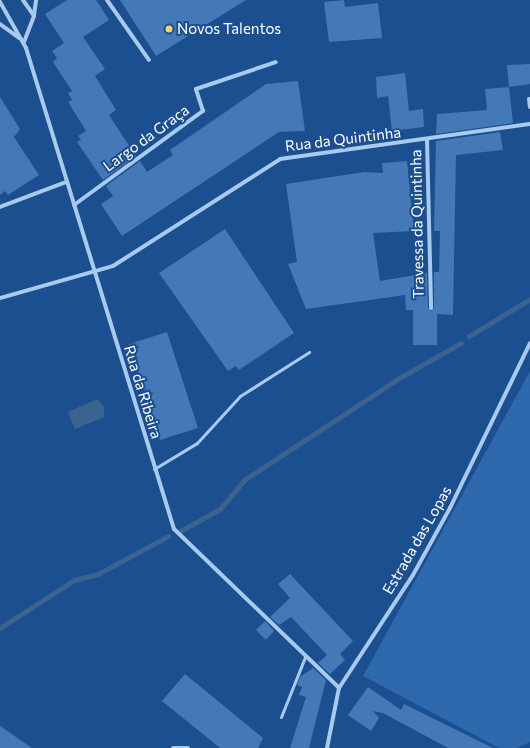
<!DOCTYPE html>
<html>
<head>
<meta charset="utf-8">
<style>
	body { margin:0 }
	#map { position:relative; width:530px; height:748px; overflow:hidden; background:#1b4f8f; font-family:Commissioner,sans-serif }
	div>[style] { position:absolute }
	.green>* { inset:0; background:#2e69ad }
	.water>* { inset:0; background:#3c6290 }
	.stream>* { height:5px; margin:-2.5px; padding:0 2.5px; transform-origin:2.5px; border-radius:2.5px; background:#3c6290 }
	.building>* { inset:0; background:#4478b7 }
	.lane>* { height:3px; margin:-1.5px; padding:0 1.5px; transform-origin:1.5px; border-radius:1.5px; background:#a9c9ee }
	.street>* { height:4px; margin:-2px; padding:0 2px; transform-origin:2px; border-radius:2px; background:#a9c9ee }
	.dots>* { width:11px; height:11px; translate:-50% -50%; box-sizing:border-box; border:2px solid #1b4f8f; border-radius:50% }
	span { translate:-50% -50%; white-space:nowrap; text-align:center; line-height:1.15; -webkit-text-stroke:4px #1b4f8f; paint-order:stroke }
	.poi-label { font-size:15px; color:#fff }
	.left { translate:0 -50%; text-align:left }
	.street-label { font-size:15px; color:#fff }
</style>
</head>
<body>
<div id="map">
	<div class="green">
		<div style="clip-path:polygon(530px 371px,530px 742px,517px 748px,499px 748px,363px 676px)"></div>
	</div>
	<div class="water">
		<div style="clip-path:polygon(97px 399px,104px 407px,104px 417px,75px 429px,68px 412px)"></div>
	</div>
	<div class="stream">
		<div style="left:469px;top:336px;width:71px;rotate:-31.2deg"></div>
		<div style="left:180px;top:531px;width:46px;rotate:-28.8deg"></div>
		<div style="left:220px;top:509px;width:38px;rotate:-50deg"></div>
		<div style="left:244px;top:480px;width:186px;rotate:-33.3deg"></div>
		<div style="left:399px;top:378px;width:71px;rotate:-29.4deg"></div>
		<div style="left:0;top:628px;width:88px;rotate:-33deg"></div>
		<div style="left:74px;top:580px;width:25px;rotate:-14deg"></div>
		<div style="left:98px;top:574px;width:80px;rotate:-28.5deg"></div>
	</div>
	<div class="building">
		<div style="clip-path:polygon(67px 0,96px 0,109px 20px,83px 37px,105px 69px,95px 76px,116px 110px,109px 115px,136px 156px,103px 180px,77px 142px,81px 140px,78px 136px,86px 131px,68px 102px,72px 100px,68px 93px,72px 91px,53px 62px,57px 58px,52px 51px,64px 43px,45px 14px)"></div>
		<div style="clip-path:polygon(120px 0,246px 0,156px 56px)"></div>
		<div style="clip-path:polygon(344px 0,345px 7px,378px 3px,382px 38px,329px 42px,324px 2px)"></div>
		<div style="clip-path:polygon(530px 64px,530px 84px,509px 87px,507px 65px)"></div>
		<div style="clip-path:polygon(405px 73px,409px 111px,423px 109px,424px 127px,392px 131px,388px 96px,377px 98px,376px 77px)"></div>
		<div style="clip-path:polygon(298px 81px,305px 131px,279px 132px,122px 236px,101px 204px,113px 196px,106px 186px,140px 161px,147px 172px,173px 155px,170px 150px,266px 84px)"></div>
		<div style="clip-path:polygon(509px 87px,513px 123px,436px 134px,437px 114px,487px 110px,485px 89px)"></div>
		<div style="clip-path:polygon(0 97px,20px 129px,14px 137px,39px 175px,8px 195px,5px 191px,0 195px)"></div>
		<div style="clip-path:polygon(500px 132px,503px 150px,456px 155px,453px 315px,437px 314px,437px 345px,413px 345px,413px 310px,406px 310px,405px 295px,306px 309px,288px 264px,297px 262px,286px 184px,364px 172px,383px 173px,382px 163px,407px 161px,414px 231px,373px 233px,380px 281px,427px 273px,428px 308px,431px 311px,434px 308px,434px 272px,439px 272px,440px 231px,434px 231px,436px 141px)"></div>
		<div style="clip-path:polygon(225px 229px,294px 333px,239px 370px,236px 366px,228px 371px,159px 273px)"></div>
		<div style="clip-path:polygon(167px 332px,198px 428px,160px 440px,129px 344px)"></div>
		<div style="clip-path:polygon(290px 574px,353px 641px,340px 654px,345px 660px,330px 674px,318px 663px,327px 655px,291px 617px,279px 625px,270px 617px,290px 598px,278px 584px)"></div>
		<div style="clip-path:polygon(265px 621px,274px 631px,266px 640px,256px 630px)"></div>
		<div style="clip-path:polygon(313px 668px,326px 680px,309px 748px,290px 748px,306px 697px,299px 695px,302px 687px,297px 685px,300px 677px)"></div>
		<div style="clip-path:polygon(185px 674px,263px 738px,258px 748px,220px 748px,162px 701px)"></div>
		<div style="clip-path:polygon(368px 687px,401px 710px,404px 704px,493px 748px,448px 748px,383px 713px,373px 711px,379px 718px,371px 731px,348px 715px)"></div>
		<div style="clip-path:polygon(0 726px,32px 748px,0 748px)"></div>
	</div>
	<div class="lane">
		<div style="left:154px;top:469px;width:50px;rotate:-31.2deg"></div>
		<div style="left:197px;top:443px;width:64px;rotate:-47.5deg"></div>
		<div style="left:240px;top:396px;width:82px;rotate:-32.5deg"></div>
		<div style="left:281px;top:717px;width:65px;rotate:-68.2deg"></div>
	</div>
	<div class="street">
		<div style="left:23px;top:0;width:19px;rotate:55deg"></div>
		<div style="left:34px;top:16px;width:28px;rotate:111deg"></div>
		<div style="left:107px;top:0;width:73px;rotate:55deg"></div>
		<div style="left:0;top:2px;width:53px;rotate:60.5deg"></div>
		<div style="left:26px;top:48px;width:503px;rotate:72.9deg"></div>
		<div style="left:174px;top:529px;width:229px;rotate:43.9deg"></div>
		<div style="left:34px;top:15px;width:15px;rotate:-82deg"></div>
		<div style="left:0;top:24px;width:24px;rotate:36deg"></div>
		<div style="left:529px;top:99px;width:8px;rotate:83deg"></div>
		<div style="left:427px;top:140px;width:168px;rotate:88.6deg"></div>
		<div style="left:74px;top:205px;width:160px;rotate:-36.1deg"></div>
		<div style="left:203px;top:111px;width:23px;rotate:-108deg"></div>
		<div style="left:196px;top:89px;width:84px;rotate:-18.6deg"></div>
		<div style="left:0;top:207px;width:71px;rotate:-20.7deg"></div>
		<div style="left:0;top:298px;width:117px;rotate:-15.8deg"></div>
		<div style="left:113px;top:266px;width:198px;rotate:-32.6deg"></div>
		<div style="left:280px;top:159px;width:252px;rotate:-8deg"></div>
		<div style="left:173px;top:748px;width:15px"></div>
		<div style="left:327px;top:748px;width:61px;rotate:-78.7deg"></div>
		<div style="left:339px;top:688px;width:135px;rotate:-56.8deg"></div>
		<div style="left:413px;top:575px;width:77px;rotate:-61.1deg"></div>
		<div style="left:450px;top:508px;width:183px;rotate:-64.1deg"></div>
	</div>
	<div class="dots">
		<div style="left:169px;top:29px;background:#ffd166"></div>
	</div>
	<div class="poi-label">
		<span class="left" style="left:177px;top:29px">Novos Talentos</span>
	</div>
	<div class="street-label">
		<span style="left:146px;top:138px;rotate:-36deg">Largo da Graça</span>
		<span style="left:343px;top:139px;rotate:-7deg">Rua da Quintinha</span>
		<span style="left:417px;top:224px;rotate:-91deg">Travessa da Quintinha</span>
		<span style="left:143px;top:392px;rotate:73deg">Rua da Ribeira</span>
		<span style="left:417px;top:540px;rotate:-60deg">Estrada das Lopas</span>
	</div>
</div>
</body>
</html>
